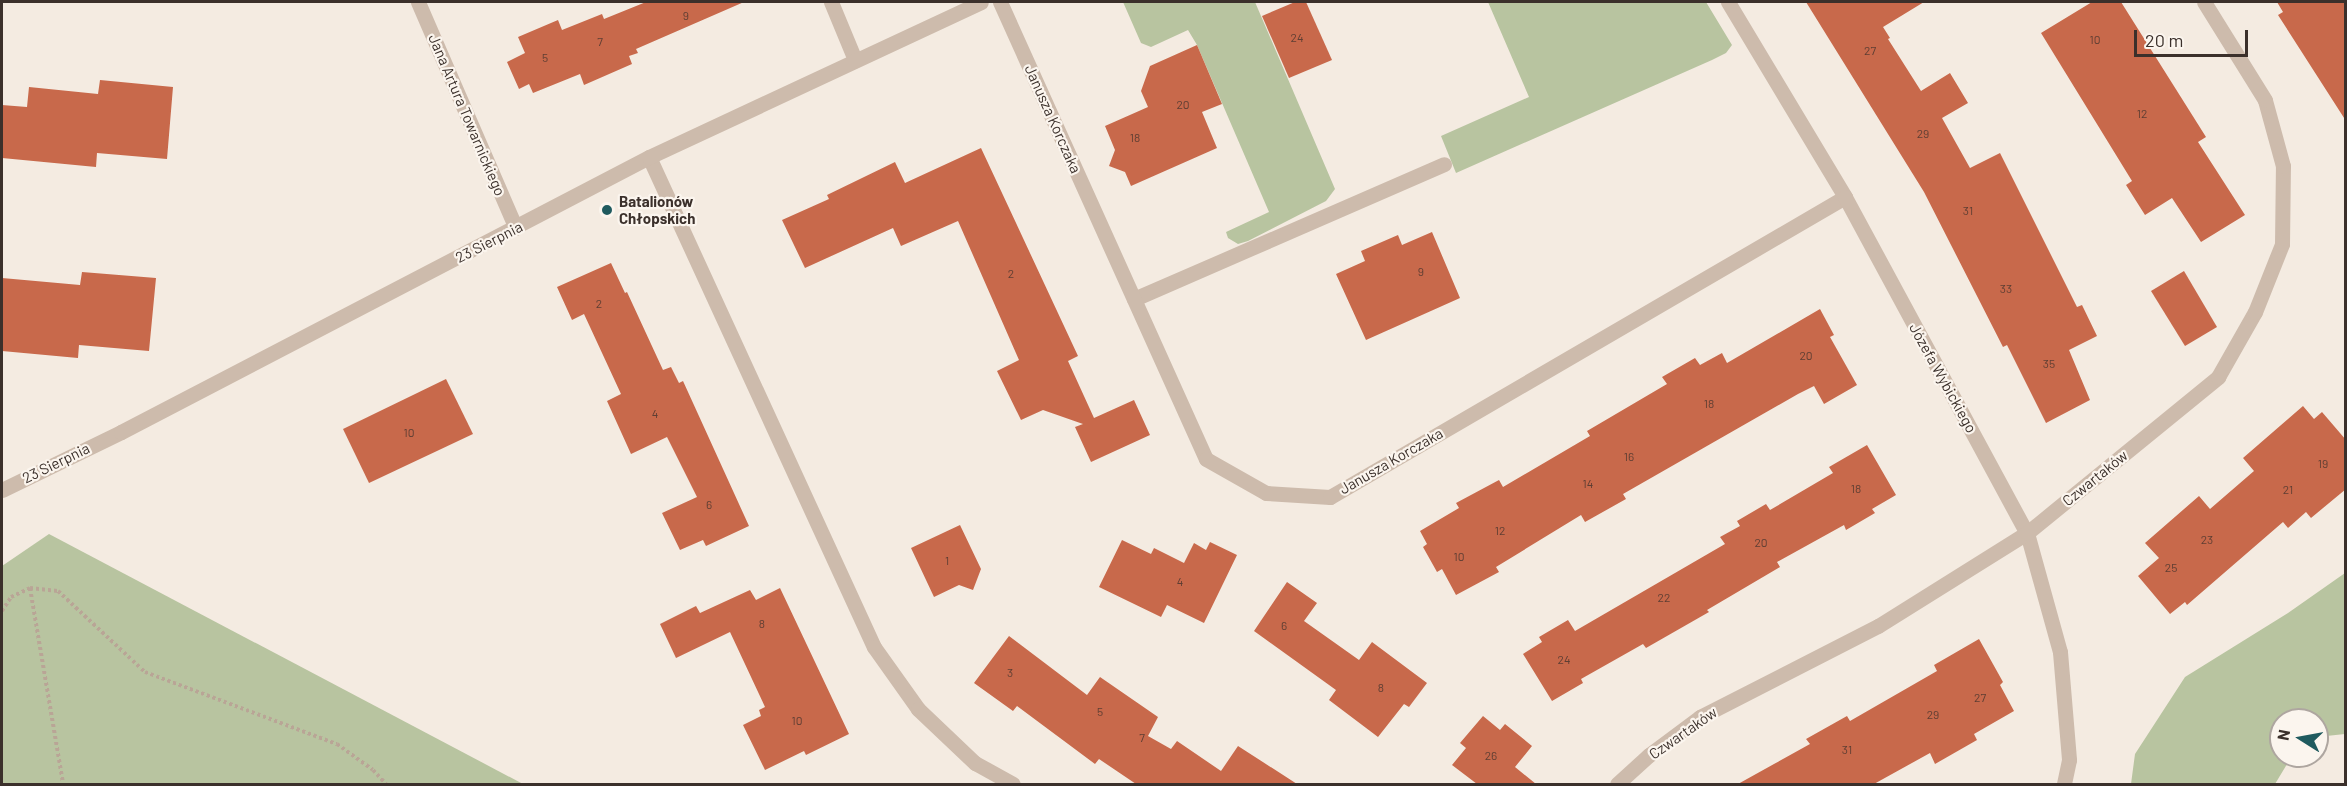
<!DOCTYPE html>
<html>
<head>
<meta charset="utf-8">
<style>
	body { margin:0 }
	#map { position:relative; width:2347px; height:786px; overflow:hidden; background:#f4ebe1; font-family:Barlow,sans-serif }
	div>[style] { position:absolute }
	.green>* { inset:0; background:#b8c4a0 }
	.building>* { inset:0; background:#c8694b }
	.path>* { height:4px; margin-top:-2px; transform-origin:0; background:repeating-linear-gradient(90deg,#b9a596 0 3px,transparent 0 6px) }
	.lane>* { height:15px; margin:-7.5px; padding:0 7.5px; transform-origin:7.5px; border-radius:7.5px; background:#cdbbac }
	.street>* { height:15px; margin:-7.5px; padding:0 7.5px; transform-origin:7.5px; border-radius:7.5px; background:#cdbbac }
	.dots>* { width:16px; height:16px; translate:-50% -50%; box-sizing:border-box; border:3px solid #fbf5ee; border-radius:50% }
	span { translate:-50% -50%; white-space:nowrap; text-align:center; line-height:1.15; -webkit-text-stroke:4.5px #fbf5ee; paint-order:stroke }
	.number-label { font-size:12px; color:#5e3e33 }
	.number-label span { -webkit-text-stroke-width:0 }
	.street-label { font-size:15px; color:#3b302b }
	.poi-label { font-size:15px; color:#3b302b; font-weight:700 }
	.left { translate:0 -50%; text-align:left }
	.frame { position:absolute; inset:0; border:3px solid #3b302b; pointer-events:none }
	.north { position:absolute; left:2269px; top:708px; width:60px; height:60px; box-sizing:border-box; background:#fbf5ee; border:2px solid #aea6a0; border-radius:50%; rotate:281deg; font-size:16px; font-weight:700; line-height:24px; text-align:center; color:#3b302b }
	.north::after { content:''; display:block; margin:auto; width:21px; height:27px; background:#1f5a5e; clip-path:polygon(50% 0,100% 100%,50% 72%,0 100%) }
	.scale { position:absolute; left:2134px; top:30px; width:114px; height:27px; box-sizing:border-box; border:3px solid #3b302b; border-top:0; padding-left:8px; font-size:18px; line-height:21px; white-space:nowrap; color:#3b302b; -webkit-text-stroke:4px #fbf5ee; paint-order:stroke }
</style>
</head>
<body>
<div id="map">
	<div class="green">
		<div style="clip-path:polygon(1123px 2px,1255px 2px,1335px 189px,1326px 201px,1248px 241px,1238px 244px,1228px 238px,1226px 232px,1269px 212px,1197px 45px,1188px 30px,1151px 47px,1141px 43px)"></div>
		<div style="clip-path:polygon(1488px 2px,1706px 2px,1732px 45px,1726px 53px,1712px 60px,1456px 173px,1441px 136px,1529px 97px)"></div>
		<div style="clip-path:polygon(49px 534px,523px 784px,2px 784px,2px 566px)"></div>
		<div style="clip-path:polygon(2345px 573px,2345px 734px,2317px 737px,2317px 720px,2281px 720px,2281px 756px,2292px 756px,2275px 784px,2131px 784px,2135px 754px,2185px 677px,2288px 613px)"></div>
	</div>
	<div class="building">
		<div style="clip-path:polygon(646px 2px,744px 2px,636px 49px,638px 53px,629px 56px,632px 64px,584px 85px,580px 74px,533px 93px,529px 84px,519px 89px,507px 62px,525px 53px,518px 37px,558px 20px,562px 30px,602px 14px,604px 19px)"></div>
		<div style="clip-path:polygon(1295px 2px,1306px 2px,1332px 60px,1289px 78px,1262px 16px)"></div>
		<div style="clip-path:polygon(1806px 2px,1924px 2px,1883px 27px,1890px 38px,1888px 39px,1921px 91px,1950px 73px,1968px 103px,1942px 118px,1970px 168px,2000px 153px,2077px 307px,2082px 305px,2097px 336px,2069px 350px,2090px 400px,2046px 423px,2007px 345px,2003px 347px,1924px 192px)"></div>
		<div style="clip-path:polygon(2092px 2px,2121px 2px,2206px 137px,2198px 142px,2245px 215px,2201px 242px,2172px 198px,2145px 215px,2126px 185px,2132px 181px,2041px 33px)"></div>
		<div style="clip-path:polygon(2277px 2px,2346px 2px,2346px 121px,2278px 15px,2283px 12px)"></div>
		<div style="clip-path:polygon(1197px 45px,1222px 104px,1202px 112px,1217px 148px,1131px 186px,1125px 172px,1109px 166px,1115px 150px,1105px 126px,1148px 107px,1141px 91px,1150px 66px)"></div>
		<div style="clip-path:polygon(100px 80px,173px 87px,167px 159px,97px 153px,96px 167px,2px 158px,2px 105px,27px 107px,29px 87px,98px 94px)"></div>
		<div style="clip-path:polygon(981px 148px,1078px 356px,1068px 361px,1094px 418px,1134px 400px,1150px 435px,1091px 462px,1075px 427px,1083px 424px,1043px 410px,1021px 420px,997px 371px,1019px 360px,958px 221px,901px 246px,893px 228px,805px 268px,782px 220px,829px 199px,827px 195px,895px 162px,905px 183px)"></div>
		<div style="clip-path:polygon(1432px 232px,1460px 298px,1366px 340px,1336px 274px,1365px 261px,1361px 251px,1398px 235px,1402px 245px)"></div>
		<div style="clip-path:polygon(611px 263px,625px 293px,627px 292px,663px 370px,671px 367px,679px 383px,683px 381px,749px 526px,706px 546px,703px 540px,680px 550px,662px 513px,697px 497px,667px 437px,631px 454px,607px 401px,621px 394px,584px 314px,572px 320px,557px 287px)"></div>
		<div style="clip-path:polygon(2184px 271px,2217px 327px,2185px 346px,2151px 291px)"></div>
		<div style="clip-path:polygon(82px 272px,156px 278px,149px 351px,79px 345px,78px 358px,2px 351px,2px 278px,80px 285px)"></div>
		<div style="clip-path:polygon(1820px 309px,1834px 335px,1830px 337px,1857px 385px,1824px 404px,1814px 386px,1798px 394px,1623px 494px,1626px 499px,1585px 522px,1581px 515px,1496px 567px,1499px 572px,1456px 595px,1442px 569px,1437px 572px,1423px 547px,1427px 544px,1420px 531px,1459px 508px,1456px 503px,1499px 480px,1503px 487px,1590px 436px,1587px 431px,1667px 384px,1662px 377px,1695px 358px,1700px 365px,1722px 353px,1727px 363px)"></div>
		<div style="clip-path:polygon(446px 379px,473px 434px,369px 483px,343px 429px)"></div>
		<div style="clip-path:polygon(2303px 406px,2314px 419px,2322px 412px,2346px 440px,2346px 489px,2311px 518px,2306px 512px,2288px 528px,2283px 522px,2187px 605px,2185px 602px,2170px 614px,2138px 576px,2159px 558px,2145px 543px,2199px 496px,2210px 509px,2254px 471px,2243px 458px)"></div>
		<div style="clip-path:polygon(1867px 445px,1896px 495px,1872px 509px,1875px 513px,1846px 530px,1844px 525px,1777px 562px,1780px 567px,1707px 610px,1709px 612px,1646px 648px,1643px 644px,1581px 679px,1583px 683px,1552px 701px,1523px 654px,1542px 642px,1539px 637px,1568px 620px,1575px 631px,1725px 544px,1720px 537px,1740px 526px,1737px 521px,1766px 504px,1770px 510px,1833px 473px,1829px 467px)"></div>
		<div style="clip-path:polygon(960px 525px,981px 569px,973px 590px,959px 585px,934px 597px,911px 548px)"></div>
		<div style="clip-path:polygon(1122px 540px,1151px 554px,1154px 548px,1184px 563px,1194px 543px,1206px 550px,1210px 542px,1237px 555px,1204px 623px,1167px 605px,1161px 617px,1099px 587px)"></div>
		<div style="clip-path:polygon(1287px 582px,1317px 603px,1304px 621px,1359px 660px,1372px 642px,1427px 683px,1409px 707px,1404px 704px,1378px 737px,1329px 700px,1336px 690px,1254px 631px)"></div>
		<div style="clip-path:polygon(780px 588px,849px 734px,806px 755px,804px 751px,765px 770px,743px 725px,761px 716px,759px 710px,765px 707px,730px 632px,676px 658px,660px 624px,696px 606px,700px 613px,750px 590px,756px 600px)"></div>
		<div style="clip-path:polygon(1009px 636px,1087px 695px,1100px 677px,1158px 717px,1148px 736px,1171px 749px,1177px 741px,1221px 771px,1238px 746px,1297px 784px,1136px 784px,1099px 759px,1095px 764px,1017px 706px,1013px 711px,974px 683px)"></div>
		<div style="clip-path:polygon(1979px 639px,2003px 682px,2000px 685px,2014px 711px,1974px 734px,1977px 740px,1935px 764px,1930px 753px,1874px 784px,1738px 784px,1810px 744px,1806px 739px,1847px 716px,1850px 721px,1937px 671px,1934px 665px)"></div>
		<div style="clip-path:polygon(1483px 716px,1500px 730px,1505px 724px,1532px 746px,1515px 767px,1536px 784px,1477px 784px,1452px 765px,1466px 748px,1460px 743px)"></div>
	</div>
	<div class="path">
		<div style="left:30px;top:588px;width:199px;rotate:80.4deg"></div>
		<div style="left:2px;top:611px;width:17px;rotate:-57deg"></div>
		<div style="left:11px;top:597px;width:21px;rotate:-25deg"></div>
		<div style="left:30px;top:588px;width:28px;rotate:6deg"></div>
		<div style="left:58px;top:591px;width:119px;rotate:43deg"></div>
		<div style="left:145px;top:672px;width:205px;rotate:20.6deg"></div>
		<div style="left:337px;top:744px;width:44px;rotate:35.8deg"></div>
		<div style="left:373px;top:770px;width:19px;rotate:47deg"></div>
	</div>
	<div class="lane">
		<div style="left:1134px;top:299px;width:338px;rotate:-23.5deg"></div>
	</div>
	<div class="street">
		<div style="left:418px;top:2px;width:246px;rotate:66.6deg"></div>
		<div style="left:831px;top:2px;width:63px;rotate:67.5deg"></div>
		<div style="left:1000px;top:2px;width:501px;rotate:65.74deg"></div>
		<div style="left:1206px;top:459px;width:69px;rotate:29.5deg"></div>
		<div style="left:1266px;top:493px;width:64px;rotate:3.6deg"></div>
		<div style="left:1330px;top:497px;width:596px;rotate:-30.22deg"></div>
		<div style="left:1728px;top:2px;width:227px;rotate:59deg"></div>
		<div style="left:1845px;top:197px;width:382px;rotate:61.6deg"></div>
		<div style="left:2027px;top:533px;width:123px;rotate:74.5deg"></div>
		<div style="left:2060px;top:652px;width:108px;rotate:85.2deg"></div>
		<div style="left:2069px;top:760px;width:25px;rotate:102deg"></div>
		<div style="left:649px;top:157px;width:539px;rotate:65.34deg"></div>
		<div style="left:874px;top:647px;width:76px;rotate:54.6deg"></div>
		<div style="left:918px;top:709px;width:79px;rotate:43.5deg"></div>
		<div style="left:975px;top:763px;width:43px;rotate:28.9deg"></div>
		<div style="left:2px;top:490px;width:132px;rotate:-26deg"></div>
		<div style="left:121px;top:432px;width:595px;rotate:-27.51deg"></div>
		<div style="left:649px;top:157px;width:366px;rotate:-25deg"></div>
		<div style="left:1617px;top:784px;width:43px;rotate:-42.2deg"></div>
		<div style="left:1649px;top:755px;width:64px;rotate:-36.7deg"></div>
		<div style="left:1700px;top:717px;width:200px;rotate:-27.1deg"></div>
		<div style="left:1878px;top:626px;width:176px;rotate:-32deg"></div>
		<div style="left:2027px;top:533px;width:247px;rotate:-39.2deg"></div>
		<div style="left:2218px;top:377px;width:75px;rotate:-60.4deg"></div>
		<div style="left:2255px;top:312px;width:73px;rotate:-68.3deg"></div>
		<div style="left:2282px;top:244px;width:78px;rotate:-89.3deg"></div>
		<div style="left:2283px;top:166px;width:68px;rotate:-105.3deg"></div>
		<div style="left:2265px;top:100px;width:115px;rotate:-121.9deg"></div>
	</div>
	<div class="dots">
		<div style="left:607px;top:210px;background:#1f5a5e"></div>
	</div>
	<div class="number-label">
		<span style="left:686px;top:16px">9</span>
		<span style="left:1297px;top:38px">24</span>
		<span style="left:2095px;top:40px">10</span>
		<span style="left:600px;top:42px">7</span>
		<span style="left:1870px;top:51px">27</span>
		<span style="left:545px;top:58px">5</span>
		<span style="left:1183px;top:105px">20</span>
		<span style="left:2142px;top:114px">12</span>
		<span style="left:1923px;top:134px">29</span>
		<span style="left:1135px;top:138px">18</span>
		<span style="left:1968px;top:211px">31</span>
		<span style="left:1421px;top:272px">9</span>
		<span style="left:1011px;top:274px">2</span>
		<span style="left:2006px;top:289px">33</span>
		<span style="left:599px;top:304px">2</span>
		<span style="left:1806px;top:356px">20</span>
		<span style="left:2049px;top:364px">35</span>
		<span style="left:1709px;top:404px">18</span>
		<span style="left:655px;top:414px">4</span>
		<span style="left:409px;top:433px">10</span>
		<span style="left:1629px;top:457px">16</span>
		<span style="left:2323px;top:464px">19</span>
		<span style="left:1588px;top:484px">14</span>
		<span style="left:1856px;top:489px">18</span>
		<span style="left:2288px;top:490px">21</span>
		<span style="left:709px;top:505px">6</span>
		<span style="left:1500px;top:531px">12</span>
		<span style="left:2207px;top:540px">23</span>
		<span style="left:1761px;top:543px">20</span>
		<span style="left:1459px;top:557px">10</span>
		<span style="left:947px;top:561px">1</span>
		<span style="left:2171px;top:568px">25</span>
		<span style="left:1180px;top:582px">4</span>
		<span style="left:1664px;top:598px">22</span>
		<span style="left:762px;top:624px">8</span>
		<span style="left:1284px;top:626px">6</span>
		<span style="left:1564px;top:660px">24</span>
		<span style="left:1010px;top:673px">3</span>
		<span style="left:1381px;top:688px">8</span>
		<span style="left:1980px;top:698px">27</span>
		<span style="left:1100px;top:712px">5</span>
		<span style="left:1933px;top:715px">29</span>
		<span style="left:797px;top:721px">10</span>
		<span style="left:1142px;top:738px">7</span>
		<span style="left:1847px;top:750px">31</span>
		<span style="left:1491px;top:756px">26</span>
	</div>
	<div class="street-label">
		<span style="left:467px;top:115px;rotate:67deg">Jana Artura Towarnickiego</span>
		<span style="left:1053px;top:119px;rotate:66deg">Janusza Korczaka</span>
		<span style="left:489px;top:242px;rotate:-27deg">23 Sierpnia</span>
		<span style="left:1943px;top:378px;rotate:61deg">Józefa Wybickiego</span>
		<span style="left:1391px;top:461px;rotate:-30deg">Janusza Korczaka</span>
		<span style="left:56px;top:463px;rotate:-26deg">23 Sierpnia</span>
		<span style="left:2095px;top:478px;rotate:-39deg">Czwartaków</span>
		<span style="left:1683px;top:733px;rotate:-35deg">Czwartaków</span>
	</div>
	<div class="poi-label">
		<span class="left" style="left:619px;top:210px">Batalionów<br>Chłopskich</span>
	</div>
	<div class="frame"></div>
	<div class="north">N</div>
	<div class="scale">20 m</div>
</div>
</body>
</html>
